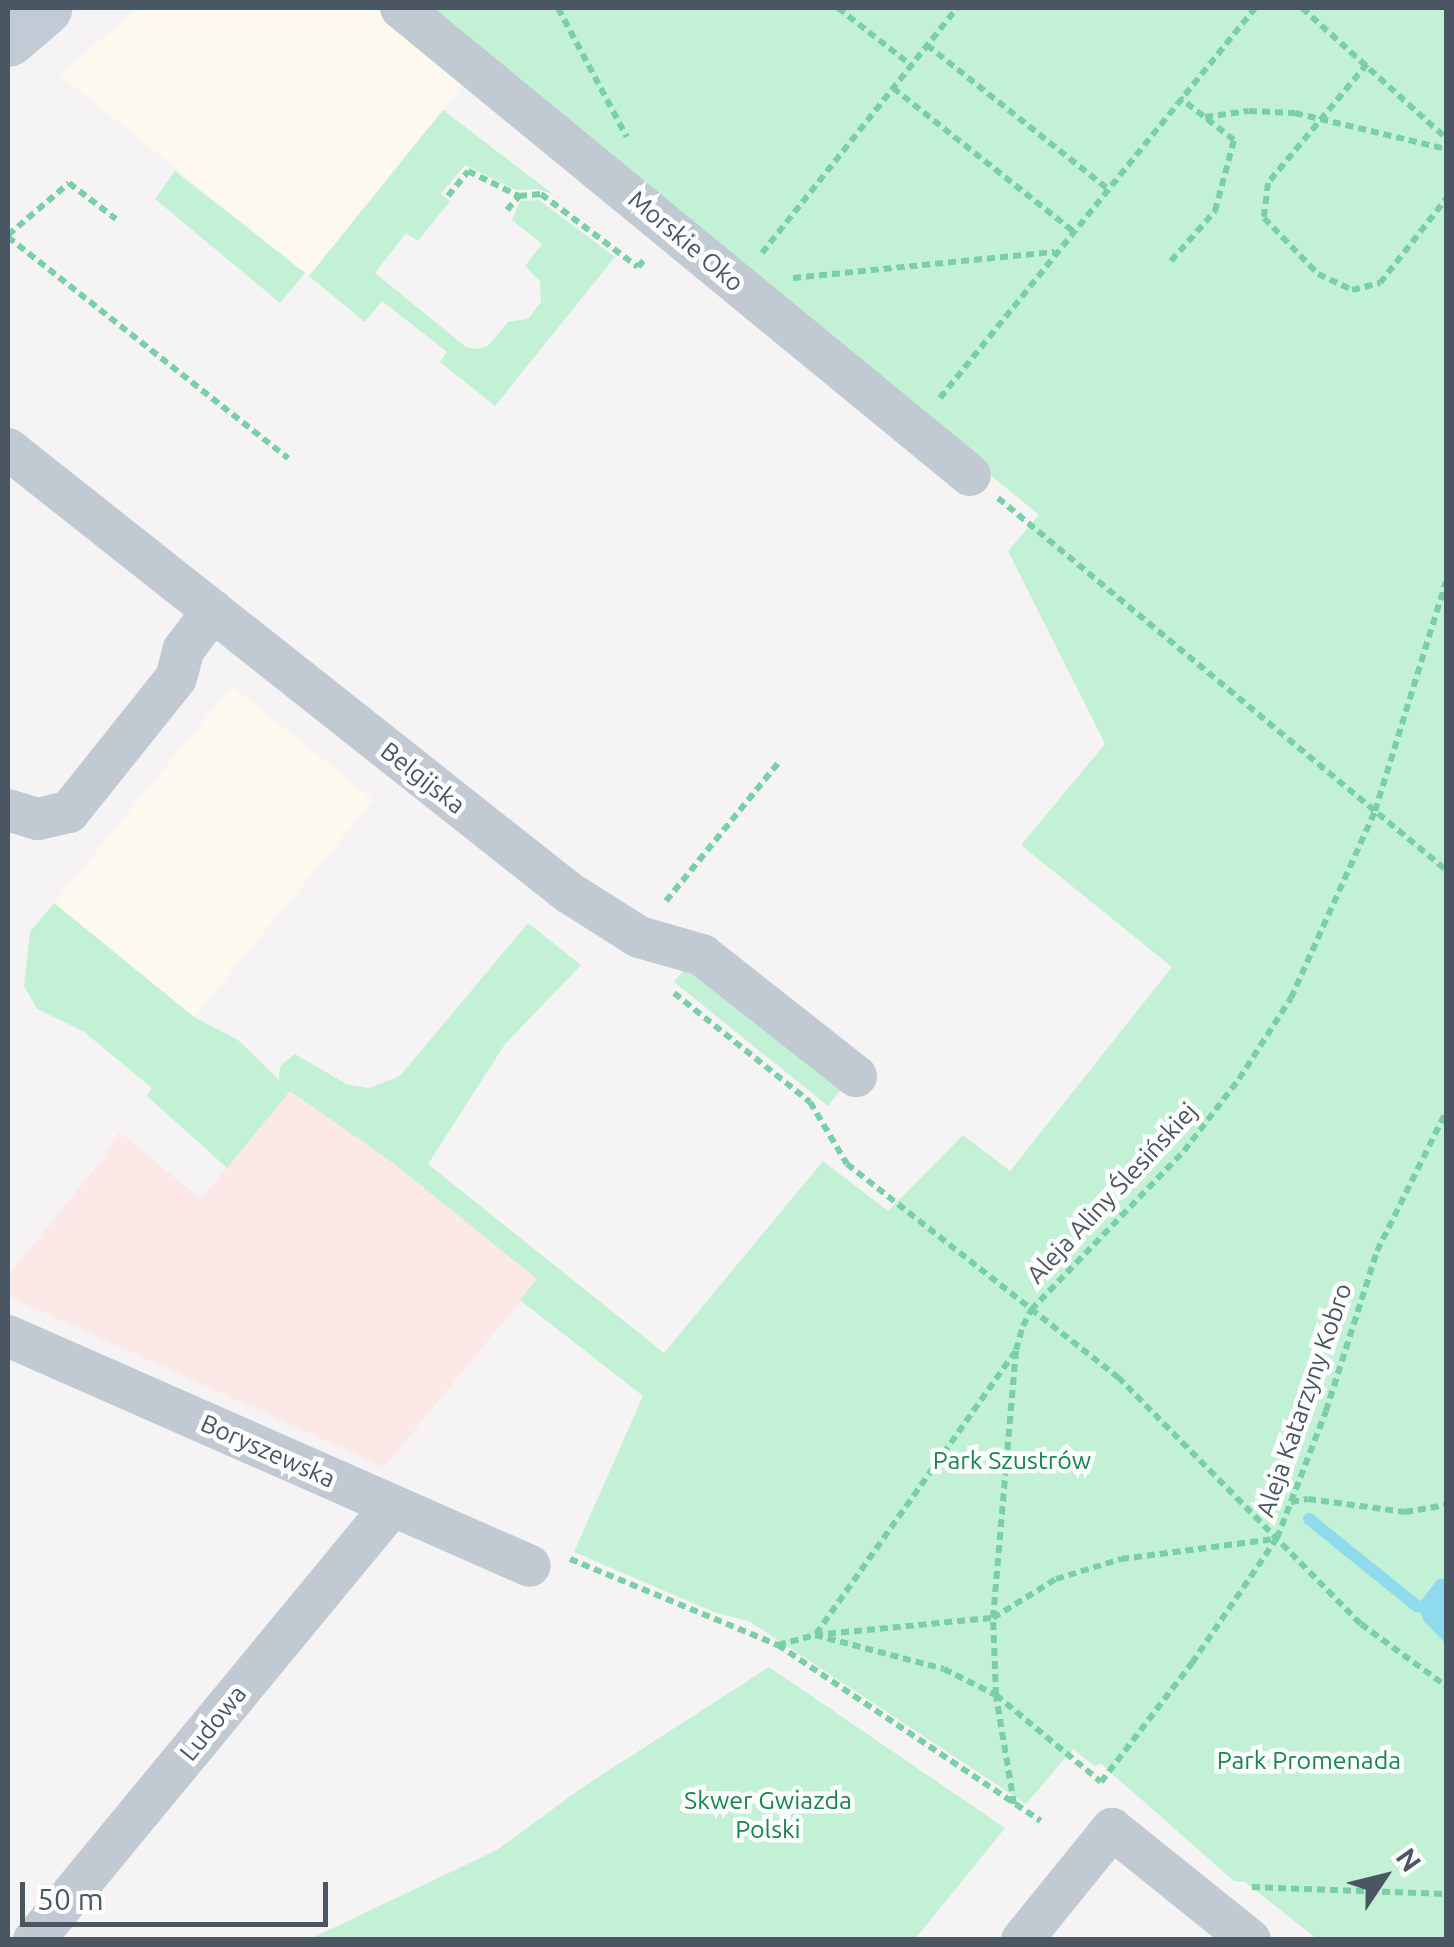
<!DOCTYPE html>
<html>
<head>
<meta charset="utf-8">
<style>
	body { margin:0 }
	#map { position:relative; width:1454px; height:1947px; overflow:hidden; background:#f5f3f3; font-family:Ubuntu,sans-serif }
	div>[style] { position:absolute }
	.commercial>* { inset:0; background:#fdf9ef }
	.medical>* { inset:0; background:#fce8e6 }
	.green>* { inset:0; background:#c3f1d5 }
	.water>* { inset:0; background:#90daee }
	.stream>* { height:12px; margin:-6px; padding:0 6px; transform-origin:6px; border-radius:6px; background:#90daee }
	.path>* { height:6px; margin-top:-3px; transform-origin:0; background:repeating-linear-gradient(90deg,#7ad0a6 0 8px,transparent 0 13px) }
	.street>* { height:42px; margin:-21px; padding:0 21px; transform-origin:21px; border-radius:21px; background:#c1cad2 }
	.secondary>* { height:55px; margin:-27.5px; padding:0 27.5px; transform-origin:27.5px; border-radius:27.5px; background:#c1cbd6 }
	span { translate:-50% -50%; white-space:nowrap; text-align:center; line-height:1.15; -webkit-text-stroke:9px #fff; paint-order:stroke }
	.street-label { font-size:25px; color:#4a5661 }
	.park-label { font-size:25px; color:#17864f }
	.frame { position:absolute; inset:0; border:10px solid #4a5661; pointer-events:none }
	.north { position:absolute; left:1334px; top:1827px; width:100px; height:100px; -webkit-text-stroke:8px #fff; paint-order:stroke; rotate:55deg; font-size:28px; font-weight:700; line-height:40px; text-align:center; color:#4a5661 }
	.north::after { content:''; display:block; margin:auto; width:35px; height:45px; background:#4a5661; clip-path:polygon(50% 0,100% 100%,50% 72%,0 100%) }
	.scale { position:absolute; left:20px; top:1882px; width:308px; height:45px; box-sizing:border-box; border:5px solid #4a5661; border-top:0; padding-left:12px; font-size:30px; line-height:35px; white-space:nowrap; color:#4a5661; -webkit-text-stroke:8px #fff; paint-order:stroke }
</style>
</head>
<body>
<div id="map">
	<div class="commercial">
		<div style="clip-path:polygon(137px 8px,374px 8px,465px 82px,309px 276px,60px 75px)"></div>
		<div style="clip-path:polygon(232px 686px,373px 800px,194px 1017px,54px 903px)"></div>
	</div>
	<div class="medical">
		<div style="clip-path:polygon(290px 1090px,393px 1163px,538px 1280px,384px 1467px,8px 1296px,8px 1276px,105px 1156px,119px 1132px,201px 1199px)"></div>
	</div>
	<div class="green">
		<div style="clip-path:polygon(423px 8px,1446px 8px,1446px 1939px,1317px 1939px,1245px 1882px,1234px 1881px,1101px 1764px,1094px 1766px,1073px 1749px,1026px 1804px,749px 1621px,716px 1613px,574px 1552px,643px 1396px,520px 1300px,537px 1279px,393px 1163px,290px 1091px,227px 1168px,147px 1096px,152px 1088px,83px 1031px,37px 1009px,24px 986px,30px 932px,54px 903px,194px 1017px,238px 1040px,279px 1080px,280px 1066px,295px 1054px,348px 1085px,369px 1088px,400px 1076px,528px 923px,581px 965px,505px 1044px,428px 1164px,664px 1353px,823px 1161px,888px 1211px,963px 1135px,1010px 1171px,1172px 967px,1021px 845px,1105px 744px,1008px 551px,1039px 515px)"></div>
		<div style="clip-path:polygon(443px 110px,553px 194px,537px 189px,516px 190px,465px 165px,441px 194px,450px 201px,418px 241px,406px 233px,375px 273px,466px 347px,476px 349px,488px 346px,508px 322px,528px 319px,541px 302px,540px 281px,525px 266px,542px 244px,512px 220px,520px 201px,539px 200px,615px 257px,495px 406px,440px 362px,447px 352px,382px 301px,365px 322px,309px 276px)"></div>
		<div style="clip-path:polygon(175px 171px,305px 273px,280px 303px,155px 199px)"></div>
		<div style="clip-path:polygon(689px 963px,843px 1087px,828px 1106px,674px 982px)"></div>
		<div style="clip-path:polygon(769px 1667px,1005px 1828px,915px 1939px,310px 1939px,497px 1850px,583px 1787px)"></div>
	</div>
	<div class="water">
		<div style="clip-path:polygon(1438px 1579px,1446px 1579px,1446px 1644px,1424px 1621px,1417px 1606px)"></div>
	</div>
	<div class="stream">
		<div style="left:1309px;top:1519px;width:139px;rotate:38.9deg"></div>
	</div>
	<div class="path">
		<div style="left:558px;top:8px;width:146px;rotate:61.9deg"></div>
		<div style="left:838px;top:8px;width:93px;rotate:38deg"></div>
		<div style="left:1302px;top:8px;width:194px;rotate:42.1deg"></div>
		<div style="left:927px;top:45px;width:231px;rotate:38.5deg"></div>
		<div style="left:1367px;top:64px;width:155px;rotate:129.8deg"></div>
		<div style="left:1268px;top:183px;width:35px;rotate:97deg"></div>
		<div style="left:1264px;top:218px;width:78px;rotate:46deg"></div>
		<div style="left:1318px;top:274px;width:38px;rotate:25deg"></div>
		<div style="left:1352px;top:290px;width:29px;rotate:-14deg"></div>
		<div style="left:1380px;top:283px;width:107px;rotate:-51.8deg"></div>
		<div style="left:893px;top:88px;width:230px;rotate:38.5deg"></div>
		<div style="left:1205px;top:117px;width:44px;rotate:-7.8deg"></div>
		<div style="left:1249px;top:111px;width:46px;rotate:2.5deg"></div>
		<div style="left:1295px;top:113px;width:155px;rotate:13.4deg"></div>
		<div style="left:448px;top:196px;width:32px;rotate:-51deg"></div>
		<div style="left:468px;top:171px;width:57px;rotate:26.1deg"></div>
		<div style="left:507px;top:210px;width:18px;rotate:-49deg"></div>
		<div style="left:519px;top:196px;width:22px;rotate:-5deg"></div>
		<div style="left:541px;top:194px;width:121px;rotate:37deg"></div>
		<div style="left:638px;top:267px;width:9px;rotate:-49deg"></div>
		<div style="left:8px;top:235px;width:80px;rotate:-40.4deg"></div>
		<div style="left:69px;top:183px;width:59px;rotate:37.5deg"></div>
		<div style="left:8px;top:237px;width:357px;rotate:38.3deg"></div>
		<div style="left:762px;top:253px;width:313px;rotate:-51.5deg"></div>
		<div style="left:1171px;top:261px;width:67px;rotate:-48.7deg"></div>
		<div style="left:1215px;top:211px;width:73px;rotate:-75deg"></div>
		<div style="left:1234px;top:140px;width:68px;rotate:-142.1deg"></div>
		<div style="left:793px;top:278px;width:263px;rotate:-5.7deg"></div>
		<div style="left:940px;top:398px;width:501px;rotate:-51.07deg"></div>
		<div style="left:998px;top:498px;width:582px;rotate:39.7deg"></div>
		<div style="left:666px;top:901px;width:179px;rotate:-50.9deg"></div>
		<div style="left:674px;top:993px;width:174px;rotate:38.7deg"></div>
		<div style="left:810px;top:1102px;width:72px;rotate:59.2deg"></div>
		<div style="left:847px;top:1164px;width:345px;rotate:38.2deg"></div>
		<div style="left:1118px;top:1377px;width:346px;rotate:45.5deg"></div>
		<div style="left:1361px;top:1624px;width:105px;rotate:36.1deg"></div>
		<div style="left:1291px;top:1502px;width:17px;rotate:-10deg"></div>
		<div style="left:1308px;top:1499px;width:98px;rotate:7.6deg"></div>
		<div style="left:1405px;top:1512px;width:42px;rotate:-9.7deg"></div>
		<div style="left:570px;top:1559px;width:225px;rotate:22.5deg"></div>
		<div style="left:778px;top:1645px;width:316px;rotate:33.8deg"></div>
		<div style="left:816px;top:1634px;width:347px;rotate:-54.8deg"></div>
		<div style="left:815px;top:1635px;width:133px;rotate:14.8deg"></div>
		<div style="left:944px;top:1669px;width:58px;rotate:26.6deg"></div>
		<div style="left:996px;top:1695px;width:136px;rotate:39.6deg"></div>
		<div style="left:1101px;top:1782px;width:150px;rotate:-52.6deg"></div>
		<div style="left:1192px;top:1663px;width:151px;rotate:-55.8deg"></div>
		<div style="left:1277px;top:1538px;width:136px;rotate:-68.9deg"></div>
		<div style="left:1326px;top:1411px;width:168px;rotate:-72.3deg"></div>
		<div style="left:1377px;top:1251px;width:155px;rotate:-63.6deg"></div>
		<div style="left:778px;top:1645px;width:38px;rotate:-15deg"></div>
		<div style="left:815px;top:1635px;width:179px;rotate:-5.5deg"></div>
		<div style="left:993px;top:1618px;width:74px;rotate:-31.8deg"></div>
		<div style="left:1056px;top:1579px;width:68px;rotate:-17.1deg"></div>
		<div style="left:1121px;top:1559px;width:156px;rotate:-7.4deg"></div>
		<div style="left:1014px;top:1804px;width:110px;rotate:-99.4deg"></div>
		<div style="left:996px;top:1695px;width:77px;rotate:-92.2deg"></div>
		<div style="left:993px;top:1618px;width:269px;rotate:-85.1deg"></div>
		<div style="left:1016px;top:1350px;width:25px;rotate:-74deg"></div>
		<div style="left:1023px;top:1326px;width:18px;rotate:-63deg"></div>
		<div style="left:1031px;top:1310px;width:221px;rotate:-46.1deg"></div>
		<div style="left:1184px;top:1151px;width:91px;rotate:-52.6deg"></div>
		<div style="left:1239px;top:1079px;width:96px;rotate:-57.3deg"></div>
		<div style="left:1291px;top:998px;width:205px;rotate:-65.8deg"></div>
		<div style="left:1375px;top:811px;width:240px;rotate:-72.8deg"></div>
		<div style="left:1252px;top:1887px;width:194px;rotate:2.1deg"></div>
	</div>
	<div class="street">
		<div style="left:401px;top:8px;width:736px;rotate:39.38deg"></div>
		<div style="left:8px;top:449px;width:714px;rotate:38.35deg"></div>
		<div style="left:568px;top:892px;width:84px;rotate:32.4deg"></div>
		<div style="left:639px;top:937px;width:66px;rotate:15.9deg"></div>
		<div style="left:702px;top:955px;width:196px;rotate:38.2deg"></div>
		<div style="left:8px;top:810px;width:31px;rotate:17deg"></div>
		<div style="left:38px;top:819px;width:32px;rotate:-13deg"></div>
		<div style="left:69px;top:812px;width:171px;rotate:-51.4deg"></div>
		<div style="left:176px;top:678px;width:30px;rotate:-75deg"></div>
		<div style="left:184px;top:649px;width:48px;rotate:-52.7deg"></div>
		<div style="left:8px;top:1336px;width:570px;rotate:23.78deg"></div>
		<div style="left:34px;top:1940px;width:563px;rotate:-50.48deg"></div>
		<div style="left:1022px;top:1940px;width:143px;rotate:-51deg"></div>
		<div style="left:1112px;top:1829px;width:177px;rotate:38.8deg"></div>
	</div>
	<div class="secondary">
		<div style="left:8px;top:39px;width:48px;rotate:-40.7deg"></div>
	</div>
	<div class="street-label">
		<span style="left:686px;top:241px;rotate:40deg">Morskie Oko</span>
		<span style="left:423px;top:778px;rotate:38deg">Belgijska</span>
		<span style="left:1112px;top:1193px;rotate:-47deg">Aleja Aliny Ślesińskiej</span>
		<span style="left:1304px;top:1400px;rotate:-71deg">Aleja Katarzyny Kobro</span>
		<span style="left:268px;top:1451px;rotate:24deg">Boryszewska</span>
		<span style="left:213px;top:1723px;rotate:-51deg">Ludowa</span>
	</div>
	<div class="park-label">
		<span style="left:1012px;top:1460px">Park Szustrów</span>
		<span style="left:1309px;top:1760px">Park Promenada</span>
		<span style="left:768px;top:1815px">Skwer Gwiazda<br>Polski</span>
	</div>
	<div class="frame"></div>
	<div class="north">N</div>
	<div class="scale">50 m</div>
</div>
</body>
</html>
